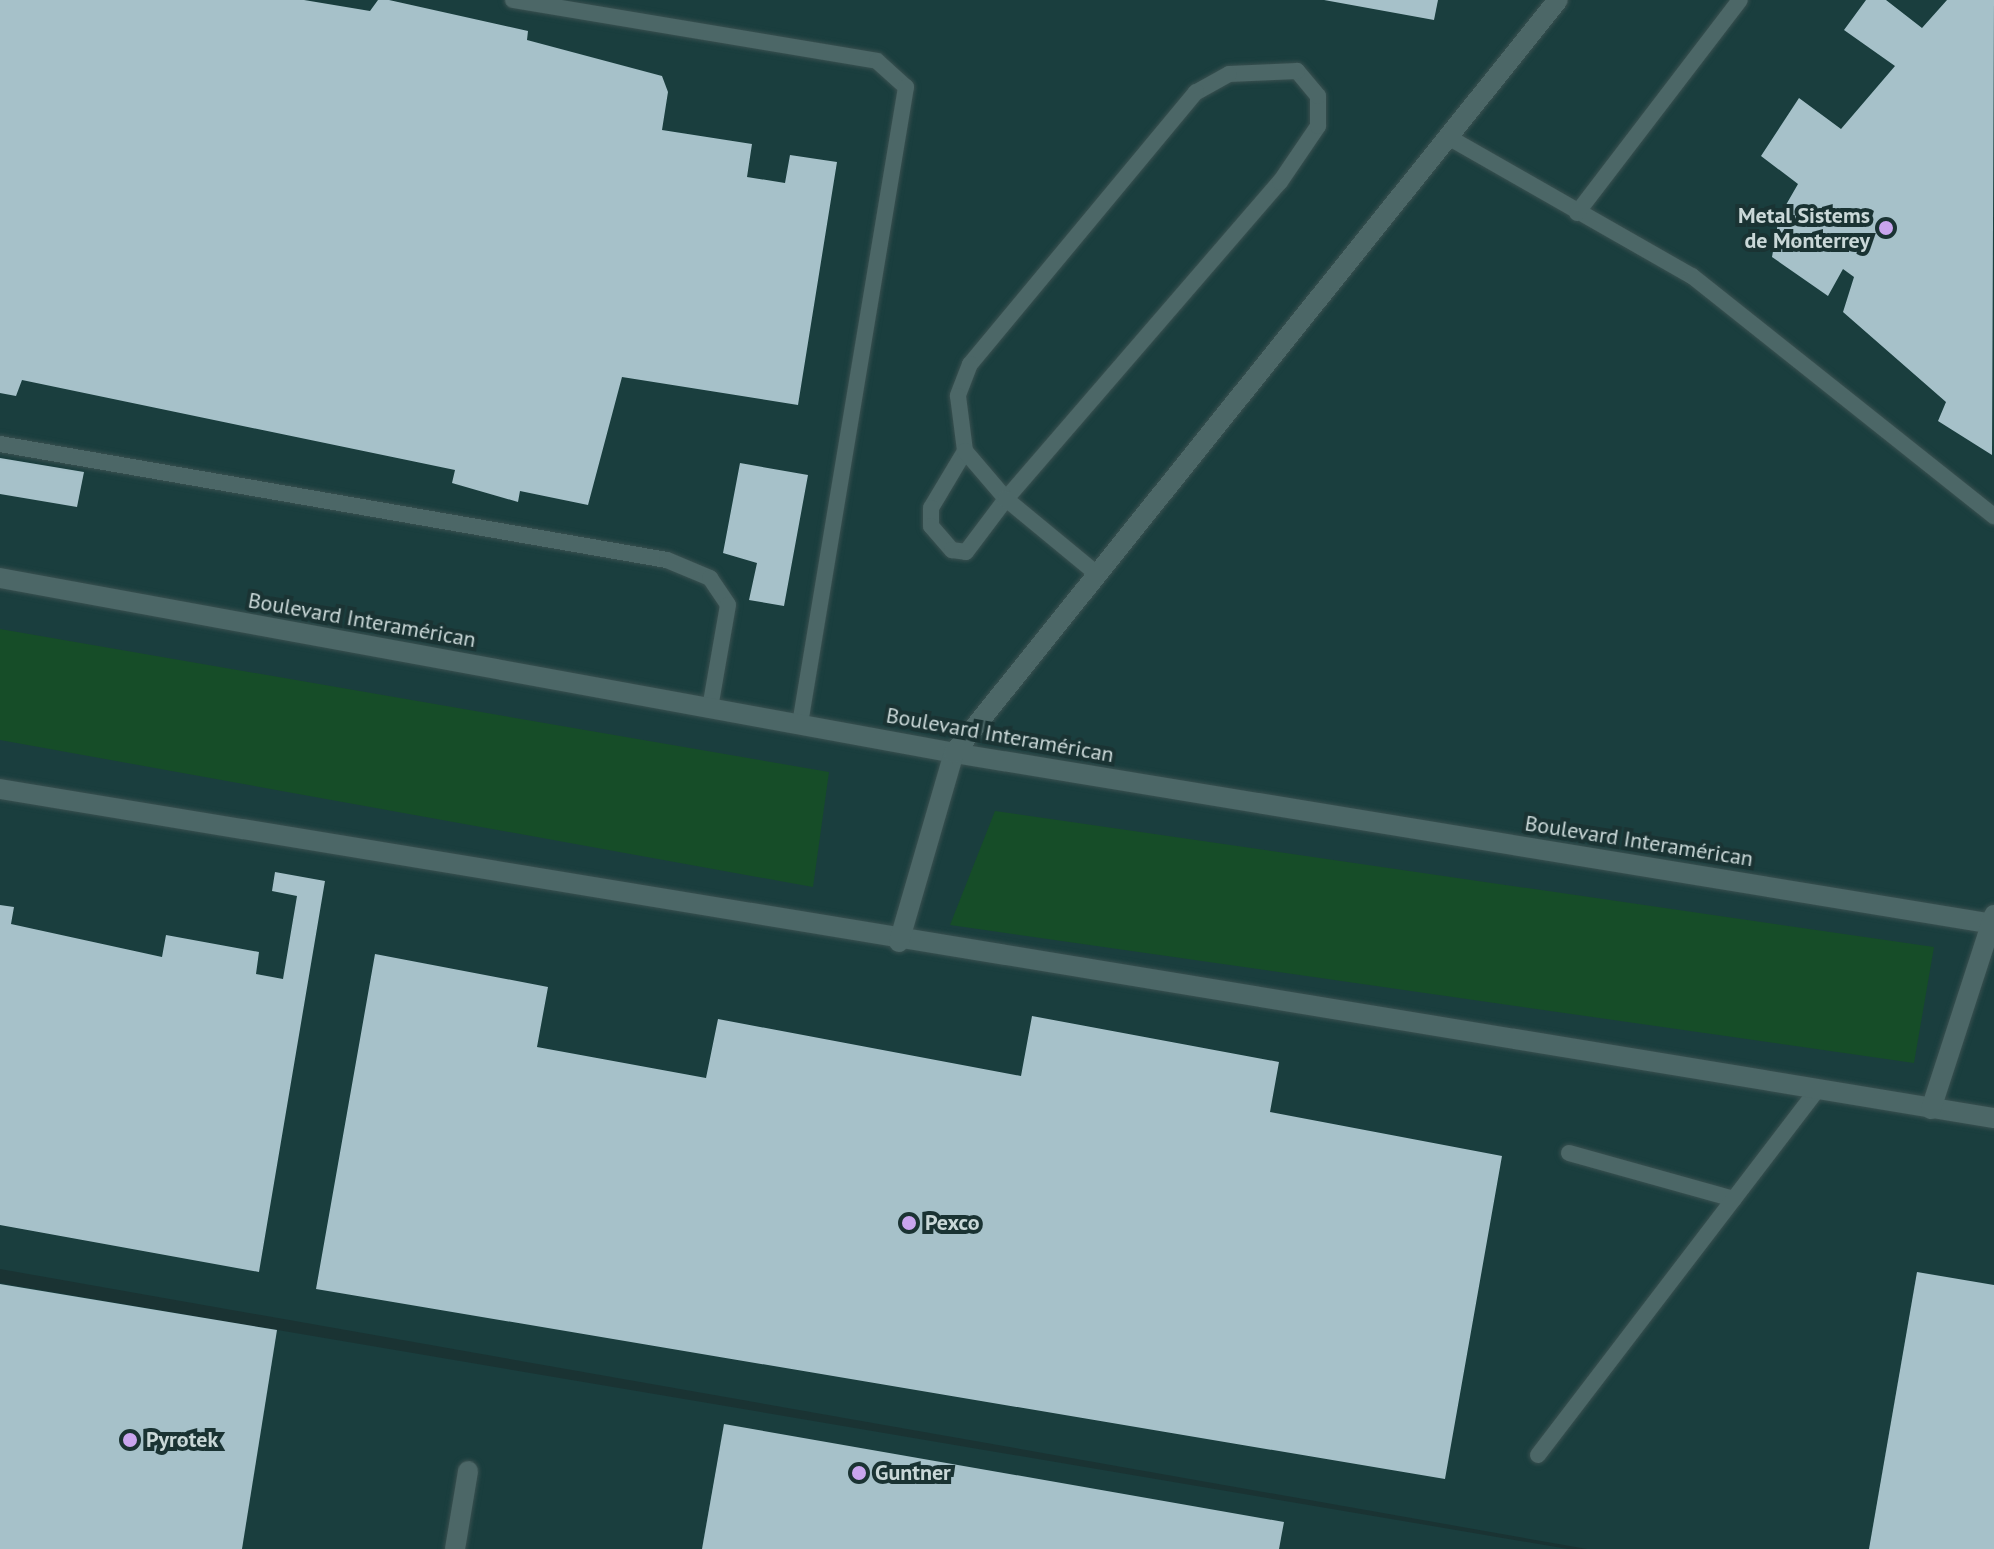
<!DOCTYPE html>
<html>
<head>
<meta charset="utf-8">
<style>
	body { margin:0 }
	#map { position:relative; width:1994px; height:1549px; overflow:hidden; background:#1a3333; font-family:"PT Sans",sans-serif }
	div>[style] { position:absolute }
	.built>* { inset:0; background:#1a3e3e }
	.green>* { inset:0; background:#164d28 }
	.building>* { inset:0; background:#a6c1c9 }
	.roads { filter:drop-shadow(0 0 2px #3a5050) drop-shadow(0 0 2px #3a5050) }
	.lane>* { height:16px; margin:-8px; padding:0 8px; transform-origin:8px; border-radius:8px; background:#4c6767 }
	.street>* { height:20px; margin:-10px; padding:0 10px; transform-origin:10px; border-radius:10px; background:#4c6767 }
	.dots>* { width:22px; height:22px; translate:-50% -50%; box-sizing:border-box; border:4px solid #1a3333; border-radius:50% }
	span { translate:-50% -50%; white-space:nowrap; text-align:center; line-height:1.15; -webkit-text-stroke:8px #1a3333; paint-order:stroke }
	.poi-label { font-size:22px; color:#cad8d8; font-weight:700 }
	.right { translate:-100% -50%; text-align:right }
	.left { translate:0 -50%; text-align:left }
	.street-label { font-size:22px; color:#cad8d8 }
</style>
</head>
<body>
<div id="map">
	<div class="built">
		<div style="clip-path:polygon(0 0,1994px 0,1994px 1549px,1587px 1549px,0 1269px)"></div>
		<div style="clip-path:polygon(0 1283px,1568px 1549px,0 1549px)"></div>
	</div>
	<div class="green">
		<div style="clip-path:polygon(0 629px,829px 772px,813px 887px,0 740px)"></div>
		<div style="clip-path:polygon(995px 811px,1934px 947px,1914px 1063px,950px 925px)"></div>
	</div>
	<div class="building">
		<div style="clip-path:polygon(0 0,304px 0,370px 11px,378px 0,389px 0,528px 31px,527px 40px,662px 76px,668px 92px,662px 130px,752px 144px,747px 177px,785px 183px,790px 155px,837px 162px,798px 405px,622px 377px,588px 505px,520px 491px,518px 502px,452px 483px,455px 470px,22px 380px,16px 396px,0 393px)"></div>
		<div style="clip-path:polygon(1324px 0,1438px 0,1434px 20px)"></div>
		<div style="clip-path:polygon(1866px 0,1886px 0,1922px 28px,1947px 0,1994px 0,1992px 455px,1938px 421px,1946px 402px,1843px 312px,1854px 277px,1843px 269px,1828px 296px,1772px 257px,1779px 217px,1798px 184px,1761px 156px,1799px 98px,1841px 129px,1895px 66px,1844px 30px)"></div>
		<div style="clip-path:polygon(0 458px,84px 472px,77px 507px,0 494px)"></div>
		<div style="clip-path:polygon(740px 463px,808px 475px,784px 606px,749px 600px,757px 563px,723px 553px)"></div>
		<div style="clip-path:polygon(275px 872px,325px 881px,259px 1272px,0 1225px,0 905px,14px 907px,11px 924px,162px 957px,166px 935px,259px 952px,256px 974px,283px 979px,297px 896px,272px 891px)"></div>
		<div style="clip-path:polygon(375px 954px,548px 987px,537px 1047px,706px 1078px,718px 1019px,1021px 1076px,1032px 1016px,1279px 1062px,1270px 1112px,1502px 1156px,1445px 1479px,316px 1289px)"></div>
		<div style="clip-path:polygon(1917px 1272px,1994px 1285px,1994px 1549px,1869px 1549px)"></div>
		<div style="clip-path:polygon(0 1284px,277px 1330px,242px 1549px,0 1549px)"></div>
		<div style="clip-path:polygon(724px 1424px,1284px 1522px,1279px 1549px,702px 1549px)"></div>
	</div>
	<div class="roads">
		<div class="lane">
			<div style="left:513px;top:0;width:369px;rotate:9.5deg"></div>
			<div style="left:877px;top:61px;width:39px;rotate:42deg"></div>
			<div style="left:906px;top:87px;width:646px;rotate:99.45deg"></div>
			<div style="left:1448px;top:137px;width:281px;rotate:29.7deg"></div>
			<div style="left:1692px;top:276px;width:386px;rotate:38.5deg"></div>
			<div style="left:1577px;top:213px;width:268px;rotate:-52.6deg"></div>
			<div style="left:0;top:444px;width:677px;rotate:9.87deg"></div>
			<div style="left:667px;top:560px;width:47px;rotate:22.7deg"></div>
			<div style="left:710px;top:578px;width:32px;rotate:56deg"></div>
			<div style="left:728px;top:605px;width:105px;rotate:99.9deg"></div>
			<div style="left:965px;top:451px;width:66px;rotate:120.8deg"></div>
			<div style="left:931px;top:508px;width:18px;rotate:90deg"></div>
			<div style="left:931px;top:526px;width:32px;rotate:49deg"></div>
			<div style="left:952px;top:550px;width:14px;rotate:8deg"></div>
			<div style="left:966px;top:552px;width:66px;rotate:-53deg"></div>
			<div style="left:1006px;top:499px;width:419px;rotate:-49.2deg"></div>
			<div style="left:1280px;top:182px;width:68px;rotate:-55.8deg"></div>
			<div style="left:1318px;top:126px;width:30px;rotate:-90deg"></div>
			<div style="left:1318px;top:96px;width:33px;rotate:-130deg"></div>
			<div style="left:1297px;top:71px;width:68px;rotate:177.5deg"></div>
			<div style="left:1229px;top:74px;width:38px;rotate:151deg"></div>
			<div style="left:1196px;top:92px;width:354px;rotate:129.7deg"></div>
			<div style="left:970px;top:364px;width:34px;rotate:111deg"></div>
			<div style="left:958px;top:396px;width:55px;rotate:82.7deg"></div>
			<div style="left:965px;top:451px;width:63px;rotate:49.5deg"></div>
			<div style="left:1006px;top:499px;width:118px;rotate:39.5deg"></div>
			<div style="left:1569px;top:1153px;width:171px;rotate:15.6deg"></div>
			<div style="left:1538px;top:1455px;width:459px;rotate:-52.6deg"></div>
		</div>
		<div class="street">
			<div style="left:0;top:578px;width:970px;rotate:10.39deg"></div>
			<div style="left:954px;top:753px;width:1054px;rotate:9.34deg"></div>
			<div style="left:0;top:789px;width:2021px;rotate:9.37deg"></div>
			<div style="left:899px;top:942px;width:197px;rotate:-73.8deg"></div>
			<div style="left:954px;top:753px;width:965px;rotate:-51.27deg"></div>
			<div style="left:1931px;top:1109px;width:204px;rotate:-72deg"></div>
			<div style="left:455px;top:1549px;width:79px;rotate:-80.5deg"></div>
		</div>
	</div>
	<div class="dots">
		<div style="left:1886px;top:228px;background:#c9a5ee"></div>
		<div style="left:909px;top:1223px;background:#c9a5ee"></div>
		<div style="left:130px;top:1440px;background:#c9a5ee"></div>
		<div style="left:859px;top:1473px;background:#c9a5ee"></div>
	</div>
	<div class="poi-label">
		<span class="right" style="left:1870px;top:228px">Metal Sistems<br>de Monterrey</span>
		<span class="left" style="left:925px;top:1223px">Pexco</span>
		<span class="left" style="left:146px;top:1440px">Pyrotek</span>
		<span class="left" style="left:875px;top:1473px">Guntner</span>
	</div>
	<div class="street-label">
		<span style="left:362px;top:620px;rotate:10deg">Boulevard Interamérican</span>
		<span style="left:1000px;top:735px;rotate:10deg">Boulevard Interamérican</span>
		<span style="left:1639px;top:841px;rotate:9deg">Boulevard Interamérican</span>
	</div>
</div>
</body>
</html>
